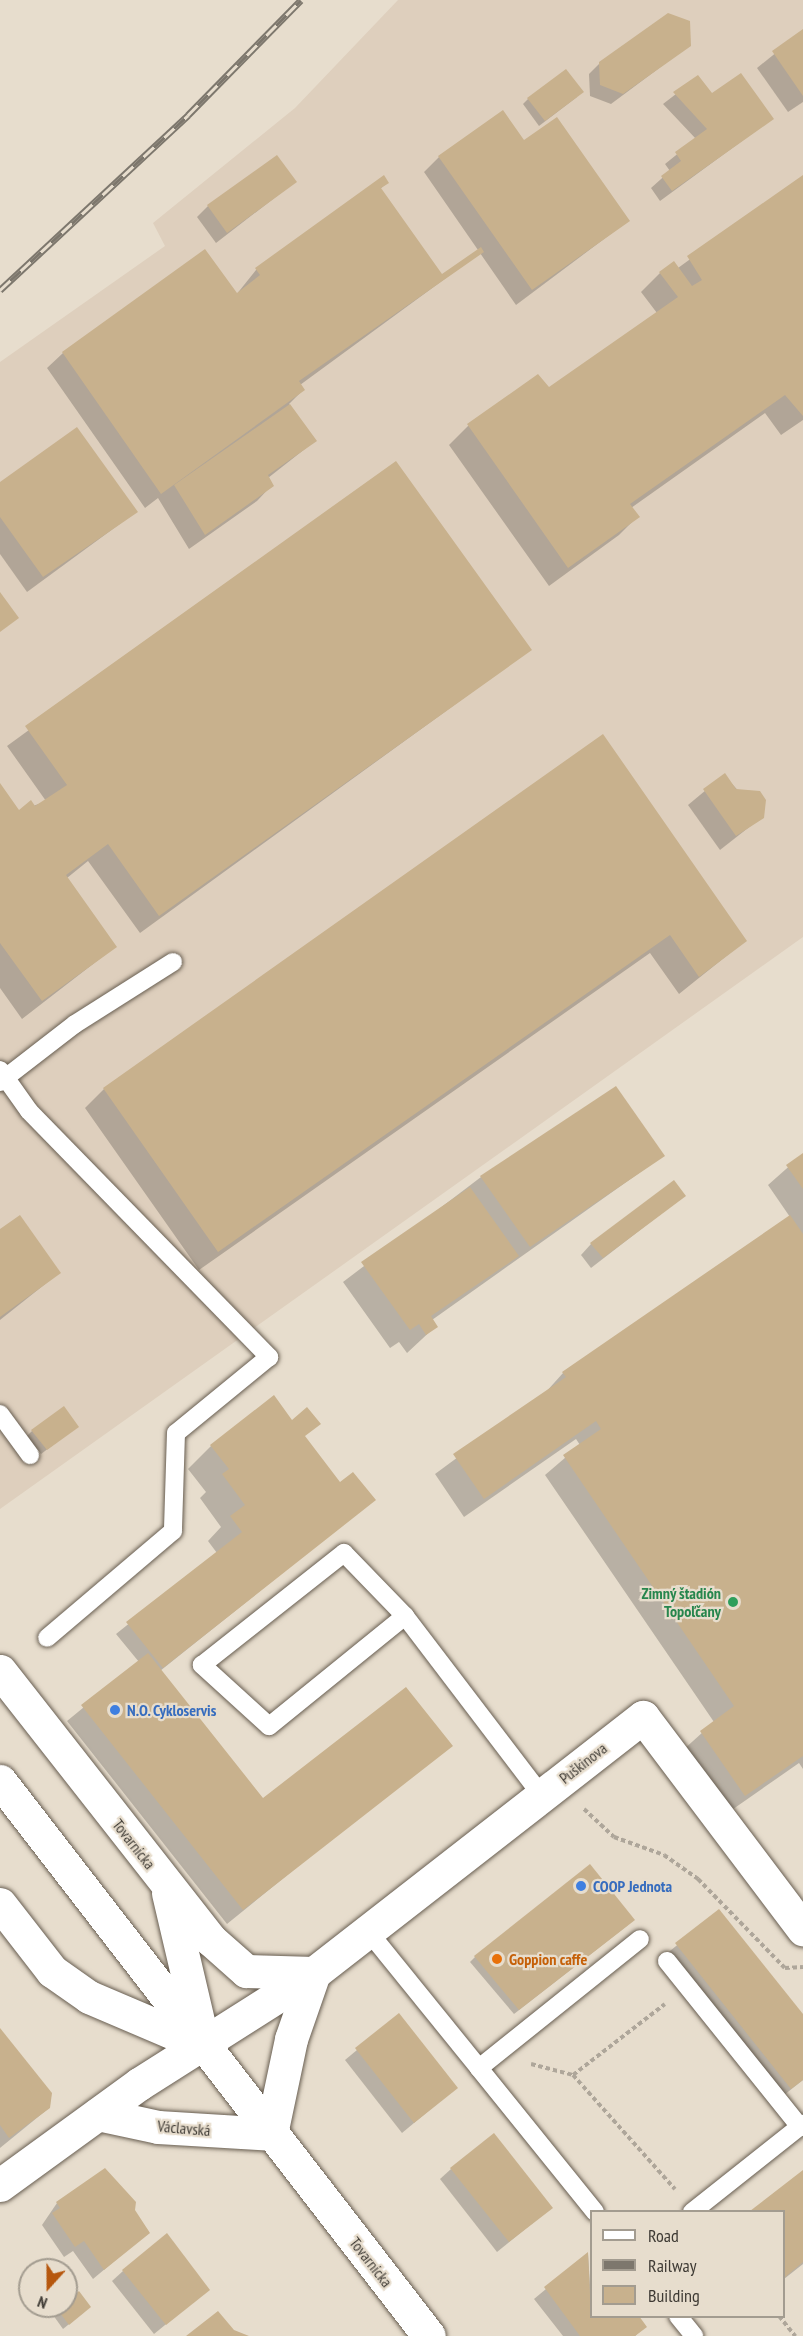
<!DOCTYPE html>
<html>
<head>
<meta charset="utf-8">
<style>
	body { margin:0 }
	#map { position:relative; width:803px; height:2336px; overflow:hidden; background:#e7ddcd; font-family:"PT Sans Narrow",sans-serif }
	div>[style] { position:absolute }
	.industrial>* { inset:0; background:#decfbd }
	.shadow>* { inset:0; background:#0003 }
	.building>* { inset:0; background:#c8b18d }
	.path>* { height:4px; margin-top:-2px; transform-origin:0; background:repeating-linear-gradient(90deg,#aea69a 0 4.5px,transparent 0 7.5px) }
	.roads { filter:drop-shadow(0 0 2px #685e51) drop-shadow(0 0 2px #685e51) }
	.service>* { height:18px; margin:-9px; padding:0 9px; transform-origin:9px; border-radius:9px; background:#fff }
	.minor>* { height:33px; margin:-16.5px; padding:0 16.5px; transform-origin:16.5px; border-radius:16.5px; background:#fff }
	.secondary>* { height:33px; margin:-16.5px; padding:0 16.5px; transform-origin:16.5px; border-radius:16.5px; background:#fff }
	.rail>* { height:7px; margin-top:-3.5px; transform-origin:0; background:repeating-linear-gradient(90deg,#e7ddcd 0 14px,#7d776d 0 28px); box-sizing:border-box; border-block:2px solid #7d776d }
	.dots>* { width:16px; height:16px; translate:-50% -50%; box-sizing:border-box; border:3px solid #e7ddcd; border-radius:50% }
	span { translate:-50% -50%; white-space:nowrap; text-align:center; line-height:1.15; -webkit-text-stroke:4.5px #e7ddcd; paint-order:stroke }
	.leisure-label { font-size:16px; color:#27864d; font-weight:700 }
	.right { translate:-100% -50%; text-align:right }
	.shop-label { font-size:16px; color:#366cbe; font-weight:700 }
	.left { translate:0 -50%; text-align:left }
	.street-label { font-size:16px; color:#3e3a34 }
	.food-label { font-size:16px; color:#c56008; font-weight:700 }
	.legend { position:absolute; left:590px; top:2210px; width:195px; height:108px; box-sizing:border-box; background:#e7ddcd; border:2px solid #a39c90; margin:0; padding:8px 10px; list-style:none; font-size:18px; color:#3e3a34 }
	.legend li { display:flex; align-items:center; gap:12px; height:30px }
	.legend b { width:30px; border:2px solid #a39c90 }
	.north { position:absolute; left:18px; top:2258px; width:60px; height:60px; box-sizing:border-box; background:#e7ddcd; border:2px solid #a39c90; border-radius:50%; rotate:201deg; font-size:16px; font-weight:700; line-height:24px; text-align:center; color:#3e3a34 }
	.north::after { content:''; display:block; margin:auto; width:21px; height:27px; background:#b6570e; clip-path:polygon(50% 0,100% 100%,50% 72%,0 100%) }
</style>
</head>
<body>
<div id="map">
	<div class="industrial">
		<div style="clip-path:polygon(398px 0,803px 0,803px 937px,0 1509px,0 362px,165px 246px,153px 223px,295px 108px)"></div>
	</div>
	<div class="shadow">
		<div style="clip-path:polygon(803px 31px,803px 102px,788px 112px,757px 68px)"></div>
		<div style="clip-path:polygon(690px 45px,611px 104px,590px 96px,589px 74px,600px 63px)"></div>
		<div style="clip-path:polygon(698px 77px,712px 95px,772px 119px,660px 201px,651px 188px,670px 171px,665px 164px,696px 139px,663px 104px)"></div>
		<div style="clip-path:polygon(577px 97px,539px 126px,523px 104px,528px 99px)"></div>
		<div style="clip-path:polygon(524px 142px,628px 221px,516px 305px,480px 253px,300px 385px,303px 390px,289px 404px,315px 441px,268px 478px,272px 485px,257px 501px,189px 549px,158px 498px,145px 508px,47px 368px,63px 353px,236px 295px,256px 270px,387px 183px,380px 189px,441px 276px,478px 250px,424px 172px,439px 157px)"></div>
		<div style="clip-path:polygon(803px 177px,803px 420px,781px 435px,765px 413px,631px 508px,638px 516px,619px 535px,549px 586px,449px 445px,468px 426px,549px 389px,657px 313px,641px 292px,660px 273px,678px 268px)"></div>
		<div style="clip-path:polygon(295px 182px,216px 243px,197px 217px,208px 206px)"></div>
		<div style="clip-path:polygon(395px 463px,530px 650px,140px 933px,88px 861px,67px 878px,115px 947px,22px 1019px,0 988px,0 785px,18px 812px,46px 801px,7px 746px)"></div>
		<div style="clip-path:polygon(0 484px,136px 512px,27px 592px,0 554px)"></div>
		<div style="clip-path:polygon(602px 736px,745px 941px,679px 994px,650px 953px,199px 1270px,85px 1108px,104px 1089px)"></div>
		<div style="clip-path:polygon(724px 775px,762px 817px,720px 850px,688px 805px)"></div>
		<div style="clip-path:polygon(616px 1088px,663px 1156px,432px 1320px,436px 1326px,407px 1353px,399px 1342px,390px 1348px,343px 1282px,481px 1177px)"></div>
		<div style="clip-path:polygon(803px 1154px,803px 1769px,799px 1763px,726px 1814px,682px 1751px,714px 1722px,545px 1475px,580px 1445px,576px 1439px,464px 1517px,435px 1474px,545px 1393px,563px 1373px,790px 1217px,768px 1185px)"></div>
		<div style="clip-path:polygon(684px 1196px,591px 1268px,581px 1255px,591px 1244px)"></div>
		<div style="clip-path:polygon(0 1231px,59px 1273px,0 1320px)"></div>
		<div style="clip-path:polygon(77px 1427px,41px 1454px,27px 1436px,32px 1431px)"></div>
		<div style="clip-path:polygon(303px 1437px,355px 1515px,160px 1671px,302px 1863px,227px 1924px,67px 1721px,139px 1662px,116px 1634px,217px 1553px,208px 1541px,221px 1527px,200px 1498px,206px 1492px,188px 1469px,211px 1446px)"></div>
		<div style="clip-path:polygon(719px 1911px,803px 2016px,803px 2080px,779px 2099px,665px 1955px)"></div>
		<div style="clip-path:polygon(628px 1925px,514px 2014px,470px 1962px,475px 1957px)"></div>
		<div style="clip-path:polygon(399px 2015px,456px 2088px,402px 2133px,345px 2060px)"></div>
		<div style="clip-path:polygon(0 2030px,49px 2108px,0 2148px)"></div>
		<div style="clip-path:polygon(451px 2169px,551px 2208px,497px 2252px,440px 2179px)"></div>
		<div style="clip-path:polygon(803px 2172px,803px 2264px,784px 2279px,784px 2212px,753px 2212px)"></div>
		<div style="clip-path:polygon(57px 2203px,133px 2211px,149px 2232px,93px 2279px,73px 2251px,64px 2257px,42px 2225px)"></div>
		<div style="clip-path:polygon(588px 2254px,592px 2316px,645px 2327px,635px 2336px,563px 2336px,534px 2299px)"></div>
		<div style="clip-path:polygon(123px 2271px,208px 2290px,154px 2334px,112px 2281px)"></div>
		<div style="clip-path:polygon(63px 2306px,84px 2312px,63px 2329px,53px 2315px)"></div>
	</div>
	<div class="building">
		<div style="clip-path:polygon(668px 13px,690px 21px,691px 46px,623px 94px,600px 85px,599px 62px)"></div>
		<div style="clip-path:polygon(803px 29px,803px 96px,772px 51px)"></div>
		<div style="clip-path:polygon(566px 69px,584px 92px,545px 121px,527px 98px)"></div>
		<div style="clip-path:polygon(741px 73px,774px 119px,672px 191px,661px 176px,681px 161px,675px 152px,707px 129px,673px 92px,698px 75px,712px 93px)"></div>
		<div style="clip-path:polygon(503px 110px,524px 140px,557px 117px,630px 221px,532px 290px,438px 156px)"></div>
		<div style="clip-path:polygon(277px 155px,297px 182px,227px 233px,207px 205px)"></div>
		<div style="clip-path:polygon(384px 175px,389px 183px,381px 188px,442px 274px,481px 247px,484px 252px,299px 381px,305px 390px,161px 494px,62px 352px,205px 249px,237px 293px,260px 275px,255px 268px)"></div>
		<div style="clip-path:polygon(803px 175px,803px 416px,785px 395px,630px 504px,640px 517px,568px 568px,467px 424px,538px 374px,549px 387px,678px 297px,659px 272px,674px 261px,692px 286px,702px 280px,687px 256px)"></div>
		<div style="clip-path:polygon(290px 404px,317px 441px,268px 475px,274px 486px,205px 535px,174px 485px)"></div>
		<div style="clip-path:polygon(77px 427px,138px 512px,43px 577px,0 517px,0 482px)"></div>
		<div style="clip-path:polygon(396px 461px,532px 650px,159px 916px,108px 844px,66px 875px,117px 947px,42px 1001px,0 943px,0 783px,19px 810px,31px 800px,35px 806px,67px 785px,25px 726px)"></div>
		<div style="clip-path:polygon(0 592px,19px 618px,0 632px)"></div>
		<div style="clip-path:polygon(603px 734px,747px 941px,699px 977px,670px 935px,218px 1252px,103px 1088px)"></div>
		<div style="clip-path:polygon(725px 773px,736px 789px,760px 791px,766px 800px,764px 818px,736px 836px,703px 789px)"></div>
		<div style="clip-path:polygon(616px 1086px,665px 1156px,530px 1247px,480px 1176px)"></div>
		<div style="clip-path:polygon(803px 1153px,803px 1189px,786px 1165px)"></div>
		<div style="clip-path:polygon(674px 1180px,686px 1196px,603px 1258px,590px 1243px)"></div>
		<div style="clip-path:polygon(470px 1187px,519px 1256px,431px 1316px,438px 1327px,426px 1335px,419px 1324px,410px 1330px,361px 1262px)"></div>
		<div style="clip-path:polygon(20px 1215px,61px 1273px,0 1317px,0 1229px)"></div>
		<div style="clip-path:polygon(790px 1215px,803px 1234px,803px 1756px,745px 1796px,700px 1731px,734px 1706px,563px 1455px,601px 1429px,596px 1421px,484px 1499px,453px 1454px,566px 1377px,562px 1372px)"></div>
		<div style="clip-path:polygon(274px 1395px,292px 1420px,307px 1407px,321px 1424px,305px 1436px,340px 1482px,353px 1472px,376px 1500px,163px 1668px,126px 1622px,242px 1532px,230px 1516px,245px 1505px,222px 1474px,229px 1469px,210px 1445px)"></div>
		<div style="clip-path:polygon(64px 1406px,79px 1427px,47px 1450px,31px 1430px)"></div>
		<div style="clip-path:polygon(148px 1653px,263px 1798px,406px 1687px,453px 1746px,243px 1910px,81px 1705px)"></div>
		<div style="clip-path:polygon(590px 1864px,635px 1920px,519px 2010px,474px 1956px)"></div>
		<div style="clip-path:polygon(719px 1909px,803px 2014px,803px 2080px,791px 2089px,675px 1943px)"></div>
		<div style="clip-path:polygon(399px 2013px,458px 2088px,414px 2123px,355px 2048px)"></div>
		<div style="clip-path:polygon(0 2028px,52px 2093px,50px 2108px,9px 2138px,0 2125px)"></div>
		<div style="clip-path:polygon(494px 2133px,553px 2208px,509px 2242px,450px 2168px)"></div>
		<div style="clip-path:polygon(105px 2168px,136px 2202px,135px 2210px,150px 2233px,104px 2270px,84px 2241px,75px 2247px,52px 2213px,60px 2208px,56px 2202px)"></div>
		<div style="clip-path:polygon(803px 2170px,803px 2262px,784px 2278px,784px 2212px,750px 2211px)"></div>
		<div style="clip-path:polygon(167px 2233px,210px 2290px,166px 2325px,122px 2270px)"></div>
		<div style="clip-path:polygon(588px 2252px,591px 2316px,639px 2316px,647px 2327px,635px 2336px,580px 2336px,544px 2287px)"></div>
		<div style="clip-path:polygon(79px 2291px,91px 2307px,69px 2325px,57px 2309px)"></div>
		<div style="clip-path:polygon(218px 2311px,234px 2330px,249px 2336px,186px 2336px)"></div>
	</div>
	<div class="path">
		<div style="left:584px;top:1809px;width:41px;rotate:43deg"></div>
		<div style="left:614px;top:1837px;width:53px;rotate:19.8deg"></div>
		<div style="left:664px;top:1855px;width:42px;rotate:35.2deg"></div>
		<div style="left:698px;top:1879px;width:124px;rotate:45.7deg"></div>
		<div style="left:785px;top:1968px;width:18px;rotate:-3deg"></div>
		<div style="left:531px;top:2064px;width:43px;rotate:14.7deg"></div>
		<div style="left:573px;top:2075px;width:153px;rotate:48.2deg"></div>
		<div style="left:573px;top:2075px;width:116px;rotate:-37.7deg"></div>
		<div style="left:779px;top:2316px;width:26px;rotate:51deg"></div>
	</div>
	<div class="roads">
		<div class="service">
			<div style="left:0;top:1070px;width:50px;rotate:54.7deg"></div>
			<div style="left:29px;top:1111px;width:344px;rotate:45.7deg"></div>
			<div style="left:269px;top:1357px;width:120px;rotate:140.7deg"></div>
			<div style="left:176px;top:1433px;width:98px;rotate:91.8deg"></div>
			<div style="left:173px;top:1531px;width:165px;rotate:139.7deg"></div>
			<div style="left:0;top:1082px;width:95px;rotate:-37.7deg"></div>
			<div style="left:75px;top:1024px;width:116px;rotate:-32.3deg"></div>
			<div style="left:0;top:1414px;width:51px;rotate:53.8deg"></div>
			<div style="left:405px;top:1616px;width:175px;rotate:141deg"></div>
			<div style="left:269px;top:1726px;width:91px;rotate:-137.7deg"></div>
			<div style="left:202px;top:1665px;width:181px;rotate:-38.3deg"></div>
			<div style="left:344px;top:1553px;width:88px;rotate:45.9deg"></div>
			<div style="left:405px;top:1616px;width:226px;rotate:52.7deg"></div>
			<div style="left:368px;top:1931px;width:176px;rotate:51deg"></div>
			<div style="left:667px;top:1961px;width:213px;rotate:51.3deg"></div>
			<div style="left:595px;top:2212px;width:185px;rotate:-128.9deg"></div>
			<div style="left:479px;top:2068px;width:206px;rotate:-38.7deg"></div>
			<div style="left:692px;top:2212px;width:142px;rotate:-38.4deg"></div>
			<div style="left:678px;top:2316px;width:26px;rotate:51deg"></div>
		</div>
		<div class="minor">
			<div style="left:0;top:1671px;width:342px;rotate:51.9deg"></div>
			<div style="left:211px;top:1940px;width:47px;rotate:41.5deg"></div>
			<div style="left:246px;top:1971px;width:68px;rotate:1.7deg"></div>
			<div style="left:168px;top:1893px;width:157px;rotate:76.8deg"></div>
			<div style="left:0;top:1904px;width:85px;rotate:52.2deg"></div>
			<div style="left:52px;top:1971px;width:45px;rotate:35.1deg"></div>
			<div style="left:89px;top:1997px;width:125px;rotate:23.1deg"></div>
			<div style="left:98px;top:2114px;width:61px;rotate:12.2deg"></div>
			<div style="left:158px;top:2127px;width:113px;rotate:3.5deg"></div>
			<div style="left:271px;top:2134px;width:97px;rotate:-78.1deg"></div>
			<div style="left:291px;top:2039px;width:70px;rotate:-70.8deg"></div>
			<div style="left:0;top:2185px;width:172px;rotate:-36deg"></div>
			<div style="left:139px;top:2084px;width:207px;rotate:-32.4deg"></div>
			<div style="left:314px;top:1973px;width:417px;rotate:-37.9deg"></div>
			<div style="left:643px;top:1717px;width:266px;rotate:53deg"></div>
		</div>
		<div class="secondary">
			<div style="left:0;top:1781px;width:701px;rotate:52.3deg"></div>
		</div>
	</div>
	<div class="rail">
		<div style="left:0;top:290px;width:257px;rotate:-42.9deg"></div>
		<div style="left:188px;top:115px;width:161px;rotate:-45.5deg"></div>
	</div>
	<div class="dots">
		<div style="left:733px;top:1602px;background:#2e9e5b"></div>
		<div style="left:115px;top:1710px;background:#3f7fe0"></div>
		<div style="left:581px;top:1886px;background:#3f7fe0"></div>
		<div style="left:497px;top:1959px;background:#e8710a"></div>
	</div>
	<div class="leisure-label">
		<span class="right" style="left:721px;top:1602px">Zimný štadión<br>Topoľčany</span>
	</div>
	<div class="shop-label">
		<span class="left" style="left:127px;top:1710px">N.O. Cykloservis</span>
		<span class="left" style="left:593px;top:1886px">COOP Jednota</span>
	</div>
	<div class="street-label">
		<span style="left:583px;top:1763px;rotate:-38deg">Puškinova</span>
		<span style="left:134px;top:1844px;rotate:52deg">Tovarnícka</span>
		<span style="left:184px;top:2128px;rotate:5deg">Václavská</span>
		<span style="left:371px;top:2262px;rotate:52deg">Tovarnícka</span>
	</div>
	<div class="food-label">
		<span class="left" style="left:509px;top:1959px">Goppion caffe</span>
	</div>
	<ul class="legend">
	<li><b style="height:8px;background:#fff"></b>Road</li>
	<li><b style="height:8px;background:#7d776d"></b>Railway</li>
	<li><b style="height:16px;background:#c8b18d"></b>Building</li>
	</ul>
	<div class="north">N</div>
</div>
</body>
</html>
